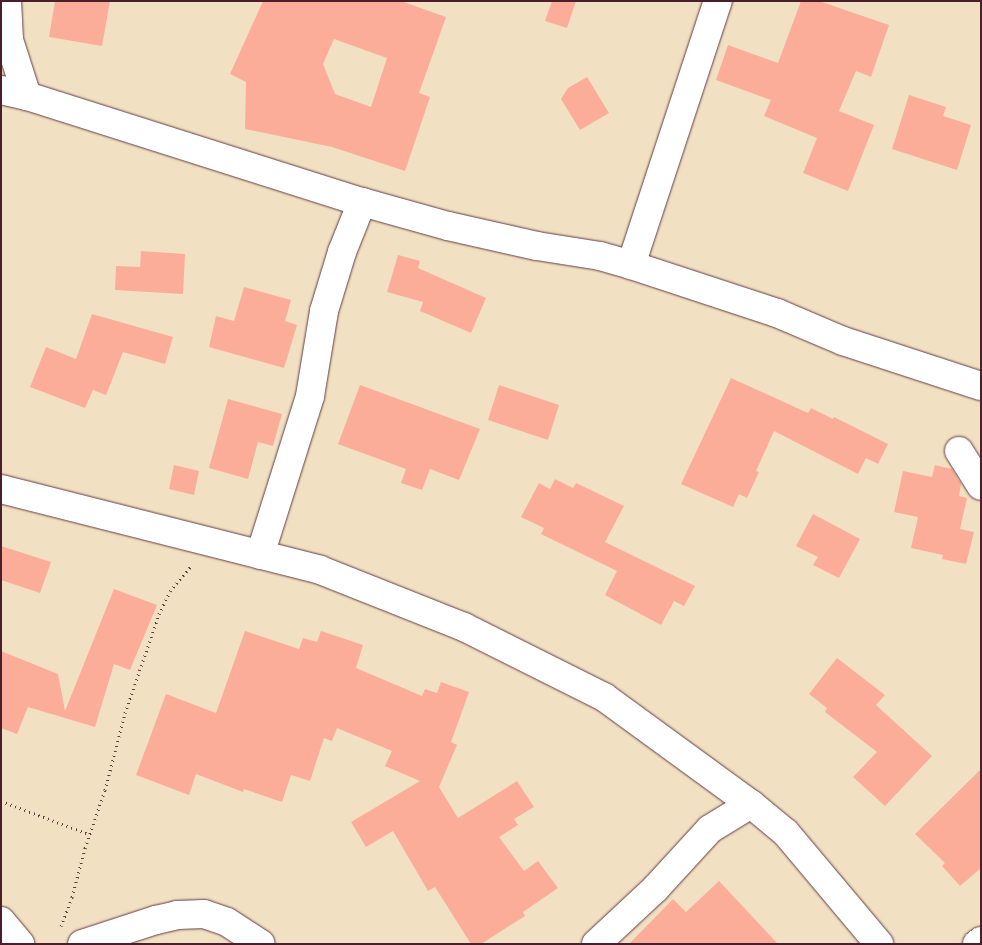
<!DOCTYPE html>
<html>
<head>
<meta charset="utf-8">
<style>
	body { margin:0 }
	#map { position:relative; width:982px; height:945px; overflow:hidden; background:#f2e0c3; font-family:"Comic Neue",sans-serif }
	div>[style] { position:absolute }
	.building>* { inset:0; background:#fcad9a }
	.path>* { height:3px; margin-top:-1.5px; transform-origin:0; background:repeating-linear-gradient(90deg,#633c42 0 1px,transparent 0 5px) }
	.roads { filter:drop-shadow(0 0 1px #633c42) drop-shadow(0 0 1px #633c42) }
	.street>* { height:28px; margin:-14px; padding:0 14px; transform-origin:14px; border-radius:14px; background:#fff }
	span { translate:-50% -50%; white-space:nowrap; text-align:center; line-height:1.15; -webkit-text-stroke:5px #fdfcf7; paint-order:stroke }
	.frame { position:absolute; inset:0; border:2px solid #4a1f2b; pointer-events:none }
</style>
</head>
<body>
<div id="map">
	<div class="building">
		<div style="clip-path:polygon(55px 1px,110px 1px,102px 46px,49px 37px)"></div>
		<div style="clip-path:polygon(evenodd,263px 1px,401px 1px,446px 17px,419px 93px,430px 97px,405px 171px,332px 147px,245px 129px,246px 82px,230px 74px,263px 1px,334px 39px,387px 58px,371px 107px,335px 94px,323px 64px,334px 39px)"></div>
		<div style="clip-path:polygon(552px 1px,576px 1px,567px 28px,545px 21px)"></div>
		<div style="clip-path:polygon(801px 1px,819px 1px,889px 25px,871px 77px,856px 71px,839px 111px,874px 125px,848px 191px,803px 173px,817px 138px,764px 116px,771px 100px,716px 80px,728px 45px,778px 63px)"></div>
		<div style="clip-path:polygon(587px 77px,609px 113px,580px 130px,561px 99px,568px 88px)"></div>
		<div style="clip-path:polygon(909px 95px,946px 107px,943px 116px,971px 125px,957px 170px,892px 149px)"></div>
		<div style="clip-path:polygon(141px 251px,185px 254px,183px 294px,115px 290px,116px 266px,140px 267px)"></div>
		<div style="clip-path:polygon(398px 255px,420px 261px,418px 268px,486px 298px,471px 333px,420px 311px,423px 302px,387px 292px)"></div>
		<div style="clip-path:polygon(244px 287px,291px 300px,285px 321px,297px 325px,284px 368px,209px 347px,216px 316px,234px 321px)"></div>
		<div style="clip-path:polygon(92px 314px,173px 337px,165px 364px,123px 352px,106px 395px,93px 390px,85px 408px,30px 387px,46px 347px,76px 359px)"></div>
		<div style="clip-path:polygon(731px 378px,808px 413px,811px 408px,833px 419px,834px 417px,888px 444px,878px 464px,866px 458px,858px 474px,774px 431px,756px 471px,759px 472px,747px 498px,739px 494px,733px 507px,681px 484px)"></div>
		<div style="clip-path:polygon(360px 385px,480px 429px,459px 480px,430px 469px,422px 490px,401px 483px,406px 469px,338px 444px)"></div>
		<div style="clip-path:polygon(499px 385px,559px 405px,548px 440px,488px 420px)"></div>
		<div style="clip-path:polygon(228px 399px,282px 414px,273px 446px,258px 442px,248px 479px,209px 468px)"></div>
		<div style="clip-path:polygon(174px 465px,199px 471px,194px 495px,169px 489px)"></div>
		<div style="clip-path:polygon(935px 465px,952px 469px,961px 484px,959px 496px,967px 498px,960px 529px,974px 532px,966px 564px,942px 559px,943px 555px,911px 548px,918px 517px,894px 512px,903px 471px,932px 477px)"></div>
		<div style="clip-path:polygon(555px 479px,573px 488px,576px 483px,624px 506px,605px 542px,695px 586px,684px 606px,674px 601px,661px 625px,605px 595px,617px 571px,541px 534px,544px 528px,521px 517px,539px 483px,550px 489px)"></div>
		<div style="clip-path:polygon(813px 514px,860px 539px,839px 578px,813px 565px,818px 557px,796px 546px)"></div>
		<div style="clip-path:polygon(1px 546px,51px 562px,40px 593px,1px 580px)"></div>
		<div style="clip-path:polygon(114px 589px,157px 605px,130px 670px,114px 664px,95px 727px,28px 707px,17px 734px,1px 728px,1px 651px,58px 674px,65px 711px)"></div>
		<div style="clip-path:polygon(245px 631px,299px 649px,303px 638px,317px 642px,321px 631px,363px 645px,356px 668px,422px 696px,425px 689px,437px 693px,441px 682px,469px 692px,451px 742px,457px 745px,439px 787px,458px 818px,517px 781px,534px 807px,514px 819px,518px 825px,499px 837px,524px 871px,538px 861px,558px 888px,523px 912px,525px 916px,481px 944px,471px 944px,435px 887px,428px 891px,393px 831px,366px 847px,351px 822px,420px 781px,385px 766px,392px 751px,337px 728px,332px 741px,324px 738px,310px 781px,291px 775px,282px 802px,244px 789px,243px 792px,196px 774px,189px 795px,136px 775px,166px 694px,216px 713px)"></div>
		<div style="clip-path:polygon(837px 658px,885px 695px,876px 705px,932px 756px,885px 806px,853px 777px,877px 752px,825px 712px,827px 708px,809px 694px)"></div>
		<div style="clip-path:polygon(981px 769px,981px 868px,960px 886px,942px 866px,945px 863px,915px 834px)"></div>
		<div style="clip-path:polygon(719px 881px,778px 944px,629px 944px,673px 899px,686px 912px)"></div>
	</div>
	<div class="path">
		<div style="left:1px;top:801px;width:94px;rotate:20.6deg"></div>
		<div style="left:61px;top:926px;width:31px;rotate:-69deg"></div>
		<div style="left:72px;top:897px;width:51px;rotate:-75.1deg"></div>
		<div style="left:85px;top:848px;width:61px;rotate:-71deg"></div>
		<div style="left:105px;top:790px;width:80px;rotate:-75.4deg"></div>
		<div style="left:125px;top:713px;width:105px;rotate:-71deg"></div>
		<div style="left:159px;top:614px;width:25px;rotate:-64deg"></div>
		<div style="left:170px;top:591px;width:33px;rotate:-50deg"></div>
	</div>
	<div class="roads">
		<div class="street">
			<div style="left:7px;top:1px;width:39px;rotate:87deg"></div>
			<div style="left:9px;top:40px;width:59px;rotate:72.2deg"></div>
			<div style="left:1px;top:90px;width:27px;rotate:13deg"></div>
			<div style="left:27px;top:96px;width:351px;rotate:17.6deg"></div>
			<div style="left:362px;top:202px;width:89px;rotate:15.6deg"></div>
			<div style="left:448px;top:226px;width:91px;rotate:12.7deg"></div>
			<div style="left:537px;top:246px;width:64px;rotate:9deg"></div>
			<div style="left:600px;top:256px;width:32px;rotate:16deg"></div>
			<div style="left:631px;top:265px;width:154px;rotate:18.2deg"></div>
			<div style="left:777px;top:313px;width:72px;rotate:23deg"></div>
			<div style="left:843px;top:341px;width:145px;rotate:18.1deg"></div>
			<div style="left:631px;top:265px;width:278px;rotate:-71.8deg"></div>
			<div style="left:959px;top:451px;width:41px;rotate:57.8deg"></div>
			<div style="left:1px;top:489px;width:329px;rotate:14.2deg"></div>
			<div style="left:320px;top:570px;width:155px;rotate:21.6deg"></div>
			<div style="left:464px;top:627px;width:157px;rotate:26.6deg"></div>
			<div style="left:604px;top:697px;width:182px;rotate:36.1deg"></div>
			<div style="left:751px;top:804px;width:45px;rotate:39.6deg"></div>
			<div style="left:786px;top:833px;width:145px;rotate:50deg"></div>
			<div style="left:260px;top:555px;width:167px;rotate:-72.5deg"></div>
			<div style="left:310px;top:396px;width:86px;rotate:-80.6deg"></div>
			<div style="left:324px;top:311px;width:62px;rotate:-73deg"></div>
			<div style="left:342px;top:252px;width:54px;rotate:-68.2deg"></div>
			<div style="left:1px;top:921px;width:30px;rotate:50deg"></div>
			<div style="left:82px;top:944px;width:78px;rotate:-18deg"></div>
			<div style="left:156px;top:920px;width:22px;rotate:-13deg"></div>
			<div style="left:177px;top:915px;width:27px;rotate:-2deg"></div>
			<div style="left:204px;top:914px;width:24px;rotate:19deg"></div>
			<div style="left:227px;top:922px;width:40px;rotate:32.9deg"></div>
			<div style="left:596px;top:944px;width:81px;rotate:-43deg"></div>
			<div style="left:655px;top:889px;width:81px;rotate:-47.5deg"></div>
			<div style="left:710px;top:829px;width:48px;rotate:-31.4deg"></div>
			<div style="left:977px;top:944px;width:5px;rotate:-37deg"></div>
		</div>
	</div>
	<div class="frame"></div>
</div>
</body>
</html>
